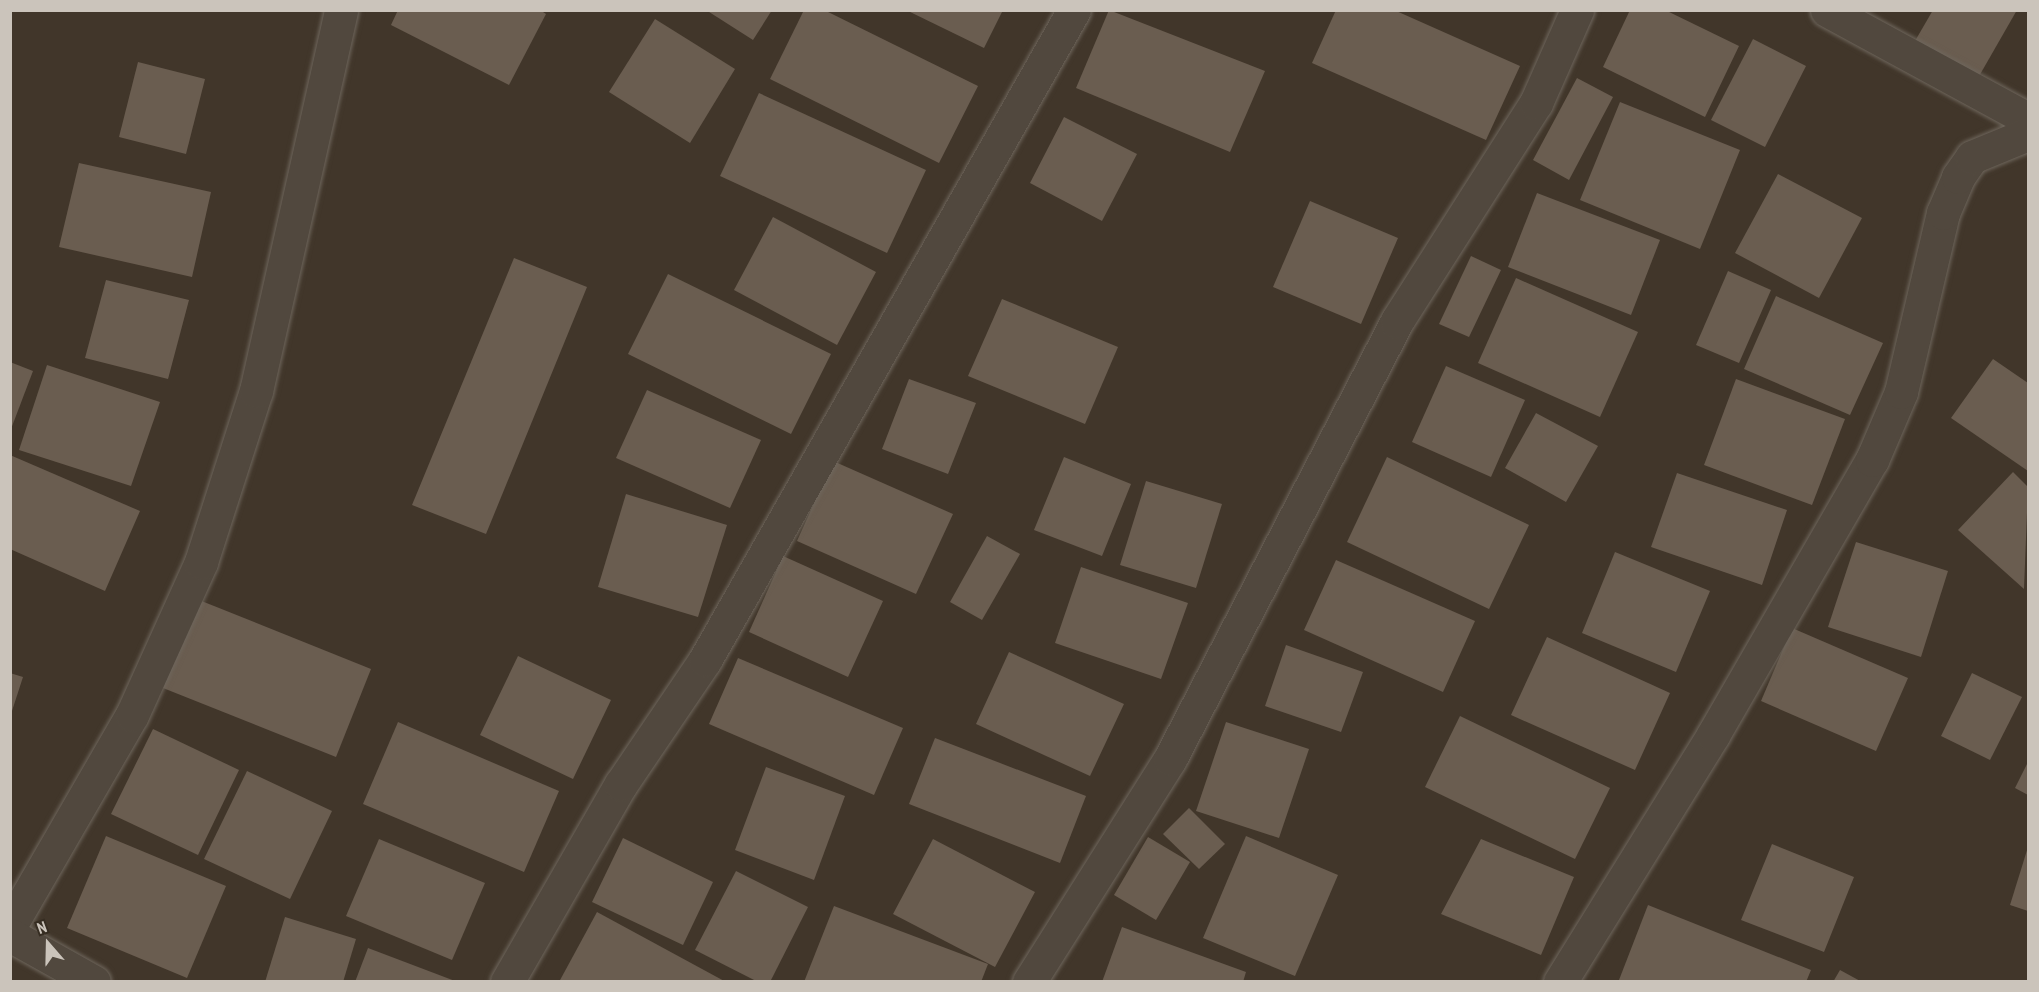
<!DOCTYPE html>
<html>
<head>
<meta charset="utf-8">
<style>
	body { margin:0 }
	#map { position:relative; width:2039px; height:992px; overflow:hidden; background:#41362a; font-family:"PT Sans Narrow",sans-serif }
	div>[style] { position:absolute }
	.building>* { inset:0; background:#6a5d50 }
	.roads { filter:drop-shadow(0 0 2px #6e665c) drop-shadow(0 0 2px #6e665c) }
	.minor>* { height:33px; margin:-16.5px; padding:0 16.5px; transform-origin:16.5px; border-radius:16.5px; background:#51483e }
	span { translate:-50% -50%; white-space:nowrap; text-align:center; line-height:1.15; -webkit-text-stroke:6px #362d22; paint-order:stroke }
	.frame { position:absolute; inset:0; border:12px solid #cbc4bb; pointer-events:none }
	.north { position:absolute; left:18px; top:914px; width:60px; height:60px; -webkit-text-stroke:4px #362d22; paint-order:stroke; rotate:340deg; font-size:16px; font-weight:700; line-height:24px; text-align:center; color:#cbc4bb }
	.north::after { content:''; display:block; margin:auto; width:21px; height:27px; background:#cbc4bb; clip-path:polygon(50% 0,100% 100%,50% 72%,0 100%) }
</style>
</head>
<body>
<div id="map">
	<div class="building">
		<div style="clip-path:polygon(398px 10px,540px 10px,546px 14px,509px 85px,391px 25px)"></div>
		<div style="clip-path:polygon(706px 10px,772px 10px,753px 40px)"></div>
		<div style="clip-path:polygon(804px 10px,824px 10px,978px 86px,939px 163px,770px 79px)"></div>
		<div style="clip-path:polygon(906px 10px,1003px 10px,984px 48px)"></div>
		<div style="clip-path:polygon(1109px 10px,1265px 71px,1230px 152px,1076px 88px)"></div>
		<div style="clip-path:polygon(1336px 10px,1394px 10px,1520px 66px,1486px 140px,1312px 63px)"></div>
		<div style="clip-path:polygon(1630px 10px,1665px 10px,1739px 46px,1705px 117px,1603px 67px)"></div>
		<div style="clip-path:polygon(1933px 10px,2017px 10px,1978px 78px,1915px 41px)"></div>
		<div style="clip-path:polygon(655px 19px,735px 69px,690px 143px,609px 92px)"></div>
		<div style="clip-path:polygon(1753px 39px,1806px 66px,1765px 147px,1711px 120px)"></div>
		<div style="clip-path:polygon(138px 62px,205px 79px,186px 154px,119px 137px)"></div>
		<div style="clip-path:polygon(1577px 78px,1613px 97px,1569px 180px,1533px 160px)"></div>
		<div style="clip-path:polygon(759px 93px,926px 170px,887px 253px,720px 176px)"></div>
		<div style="clip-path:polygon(1620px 102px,1740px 150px,1700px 249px,1580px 200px)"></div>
		<div style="clip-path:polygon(1064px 117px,1137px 154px,1102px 221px,1030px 183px)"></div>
		<div style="clip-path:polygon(79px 163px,211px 192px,192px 277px,59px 247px)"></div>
		<div style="clip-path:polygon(1778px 174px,1862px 218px,1819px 298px,1735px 253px)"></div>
		<div style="clip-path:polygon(1537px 193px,1660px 240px,1631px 315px,1508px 267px)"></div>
		<div style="clip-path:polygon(1310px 201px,1398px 238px,1361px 324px,1273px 287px)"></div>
		<div style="clip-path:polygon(773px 217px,876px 272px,837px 345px,734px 290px)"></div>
		<div style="clip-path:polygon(1471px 256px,1501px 270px,1469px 337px,1439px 324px)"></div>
		<div style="clip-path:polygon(514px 258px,587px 287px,486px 534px,412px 505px)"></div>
		<div style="clip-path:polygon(1728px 271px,1771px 290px,1739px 363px,1696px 345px)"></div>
		<div style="clip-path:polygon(668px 274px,831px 354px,791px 434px,628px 354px)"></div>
		<div style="clip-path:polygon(1516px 278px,1638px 332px,1600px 417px,1478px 363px)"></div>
		<div style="clip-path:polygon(106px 280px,189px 300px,168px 379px,85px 358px)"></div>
		<div style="clip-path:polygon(1776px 296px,1883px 343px,1850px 415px,1744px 369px)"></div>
		<div style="clip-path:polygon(1002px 299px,1118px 347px,1085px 424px,968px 376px)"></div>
		<div style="clip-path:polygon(1993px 359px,2028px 383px,2028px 471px,1951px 418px)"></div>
		<div style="clip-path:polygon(10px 362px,33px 371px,11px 429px,10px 429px)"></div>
		<div style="clip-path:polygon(47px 365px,160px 402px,131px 486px,19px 450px)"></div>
		<div style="clip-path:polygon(1446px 366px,1525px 400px,1491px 477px,1412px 442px)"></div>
		<div style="clip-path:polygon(909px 379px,976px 403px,948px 474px,882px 449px)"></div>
		<div style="clip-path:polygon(1736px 379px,1845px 419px,1812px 505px,1704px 465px)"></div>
		<div style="clip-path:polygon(647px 390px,761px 440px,730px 508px,616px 458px)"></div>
		<div style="clip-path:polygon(1536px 413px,1598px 446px,1566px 502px,1505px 468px)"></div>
		<div style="clip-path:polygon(10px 455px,140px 511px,105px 591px,10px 549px)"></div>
		<div style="clip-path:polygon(1064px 457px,1131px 484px,1102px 556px,1034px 530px)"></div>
		<div style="clip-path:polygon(1387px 457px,1529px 525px,1489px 609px,1347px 542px)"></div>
		<div style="clip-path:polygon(833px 461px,953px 514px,916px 594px,797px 541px)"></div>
		<div style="clip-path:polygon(2013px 472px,2028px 487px,2024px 589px,1958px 530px)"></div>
		<div style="clip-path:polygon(1677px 473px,1787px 510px,1762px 585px,1651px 547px)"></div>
		<div style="clip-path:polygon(1146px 481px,1222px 504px,1196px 588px,1120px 565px)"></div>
		<div style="clip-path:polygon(626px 494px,727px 525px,698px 617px,598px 587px)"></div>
		<div style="clip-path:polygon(987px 536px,1020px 554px,982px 620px,950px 602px)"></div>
		<div style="clip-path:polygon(1856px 542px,1948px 571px,1921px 657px,1828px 627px)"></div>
		<div style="clip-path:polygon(1615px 552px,1710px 591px,1676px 672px,1582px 633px)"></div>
		<div style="clip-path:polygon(783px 556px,883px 601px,848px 677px,749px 632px)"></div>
		<div style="clip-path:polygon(1336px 560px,1475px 621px,1443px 692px,1304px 630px)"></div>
		<div style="clip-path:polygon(1081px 567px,1188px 603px,1161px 679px,1055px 643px)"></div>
		<div style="clip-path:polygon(199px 600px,371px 669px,336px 757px,163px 688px)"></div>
		<div style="clip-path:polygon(1792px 628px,1908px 678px,1876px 751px,1761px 701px)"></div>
		<div style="clip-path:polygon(1547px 637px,1670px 693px,1635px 770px,1511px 715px)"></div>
		<div style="clip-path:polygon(1286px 645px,1363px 672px,1341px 732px,1265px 706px)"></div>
		<div style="clip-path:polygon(1009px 652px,1124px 704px,1090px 776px,976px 724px)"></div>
		<div style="clip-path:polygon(518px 656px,611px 700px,573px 779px,480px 735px)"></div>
		<div style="clip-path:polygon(738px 658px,903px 728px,874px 795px,709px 724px)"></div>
		<div style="clip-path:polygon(10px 673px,23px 677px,11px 714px,10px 714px)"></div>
		<div style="clip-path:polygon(1972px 673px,2022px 697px,1990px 760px,1941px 736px)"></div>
		<div style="clip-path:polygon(1460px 716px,1610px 788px,1575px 859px,1425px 787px)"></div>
		<div style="clip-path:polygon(398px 722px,559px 791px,524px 872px,363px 804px)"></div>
		<div style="clip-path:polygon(1226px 722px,1309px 749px,1279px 838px,1196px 811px)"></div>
		<div style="clip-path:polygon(153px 729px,239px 770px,198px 855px,111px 814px)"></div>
		<div style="clip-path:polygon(935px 738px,1086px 796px,1060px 863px,909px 804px)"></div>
		<div style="clip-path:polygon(2028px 762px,2028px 795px,2015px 788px)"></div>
		<div style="clip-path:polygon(766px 767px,845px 796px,814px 880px,735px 850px)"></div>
		<div style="clip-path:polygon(247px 771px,332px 811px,290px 899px,204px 859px)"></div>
		<div style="clip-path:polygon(1189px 808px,1225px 844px,1199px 869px,1163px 834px)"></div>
		<div style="clip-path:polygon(106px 836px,226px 886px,187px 978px,67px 928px)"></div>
		<div style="clip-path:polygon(1246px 836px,1338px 875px,1295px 976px,1203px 938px)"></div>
		<div style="clip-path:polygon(1148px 837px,1190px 862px,1156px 920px,1114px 895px)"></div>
		<div style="clip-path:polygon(623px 838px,713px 882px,683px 945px,592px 902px)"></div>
		<div style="clip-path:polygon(379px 839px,485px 883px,452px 960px,346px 916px)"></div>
		<div style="clip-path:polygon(933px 839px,1035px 892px,995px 967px,893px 914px)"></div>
		<div style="clip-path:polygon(1481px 839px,1574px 877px,1541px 955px,1441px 914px)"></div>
		<div style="clip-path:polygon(1772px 844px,1854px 877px,1824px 952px,1741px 920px)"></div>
		<div style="clip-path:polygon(2028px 847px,2028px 911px,2010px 905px)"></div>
		<div style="clip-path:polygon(736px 871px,808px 907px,770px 982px,758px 982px,695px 950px)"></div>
		<div style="clip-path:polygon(1648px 905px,1811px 970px,1806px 982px,1619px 980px)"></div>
		<div style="clip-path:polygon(834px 906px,988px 964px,981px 982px,804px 982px)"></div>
		<div style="clip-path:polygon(597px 912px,726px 982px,559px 982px)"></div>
		<div style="clip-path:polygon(285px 917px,356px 939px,343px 982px,265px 982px)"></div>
		<div style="clip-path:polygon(1122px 927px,1246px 972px,1243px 982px,1102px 982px)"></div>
		<div style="clip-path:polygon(368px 948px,455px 981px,455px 982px,355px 982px)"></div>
		<div style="clip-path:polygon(1840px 970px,1862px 982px,1833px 982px)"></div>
	</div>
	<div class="roads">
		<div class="minor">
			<div style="left:1827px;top:10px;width:229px;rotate:28.5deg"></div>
			<div style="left:10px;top:926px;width:244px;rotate:-60deg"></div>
			<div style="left:132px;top:715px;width:168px;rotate:-65.7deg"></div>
			<div style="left:201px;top:562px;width:180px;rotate:-72.2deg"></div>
			<div style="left:256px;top:391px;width:390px;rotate:-77.4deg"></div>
			<div style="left:10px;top:935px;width:96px;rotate:29.2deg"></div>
			<div style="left:507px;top:982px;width:228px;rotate:-60.1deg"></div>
			<div style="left:621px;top:784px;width:150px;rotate:-55.9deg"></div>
			<div style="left:705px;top:660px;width:747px;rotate:-60.42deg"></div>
			<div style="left:1029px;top:982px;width:264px;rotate:-57.7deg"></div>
			<div style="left:1170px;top:759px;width:493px;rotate:-62.6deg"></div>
			<div style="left:1397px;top:321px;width:259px;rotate:-57.5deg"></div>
			<div style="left:1536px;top:103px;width:102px;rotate:-66.2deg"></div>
			<div style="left:1560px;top:982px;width:291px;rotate:-58.2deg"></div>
			<div style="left:1713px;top:735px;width:318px;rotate:-60deg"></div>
			<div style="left:1872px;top:460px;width:74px;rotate:-66.9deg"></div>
			<div style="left:1901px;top:392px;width:184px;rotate:-76.8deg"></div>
			<div style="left:1943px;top:213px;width:39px;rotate:-67deg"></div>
			<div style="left:1958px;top:177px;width:24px;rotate:-55deg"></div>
			<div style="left:1972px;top:157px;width:61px;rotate:-22.3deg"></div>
		</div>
	</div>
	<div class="frame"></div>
	<div class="north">N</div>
</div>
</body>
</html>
